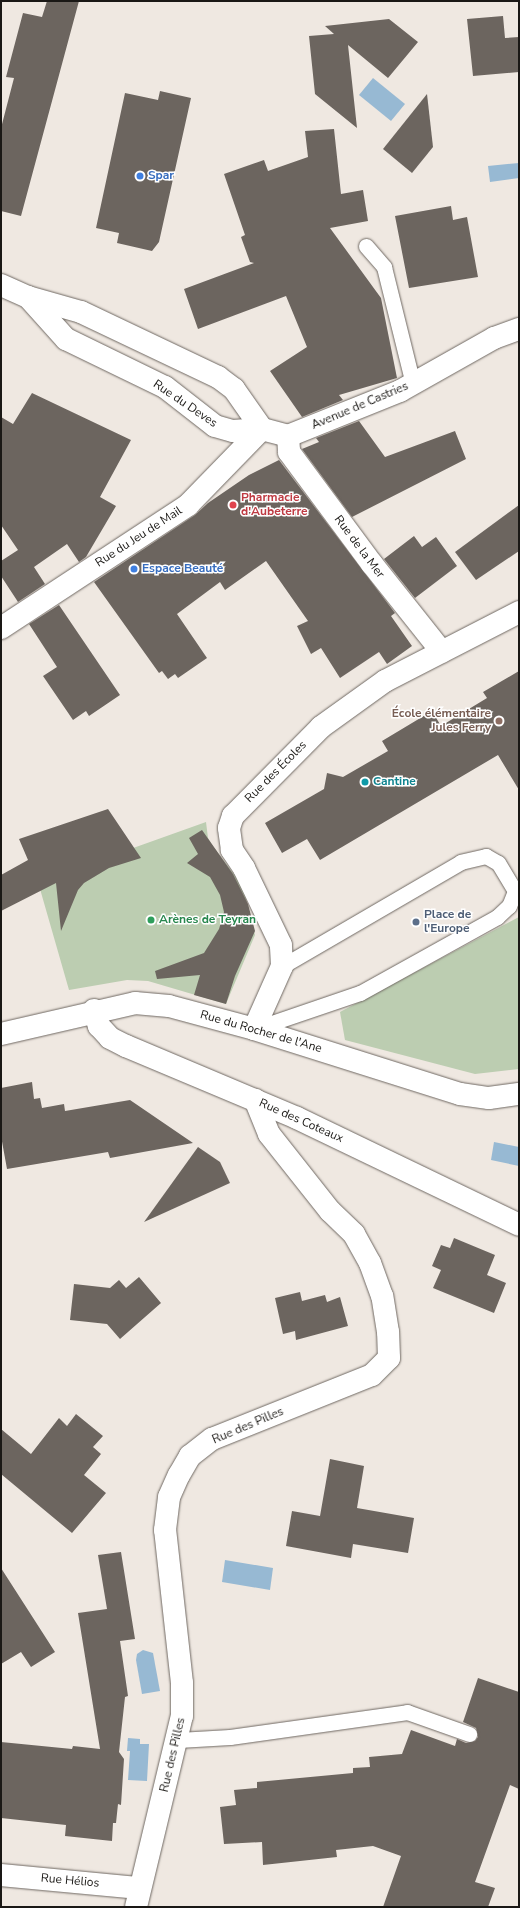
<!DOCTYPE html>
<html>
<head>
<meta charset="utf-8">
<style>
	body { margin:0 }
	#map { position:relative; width:520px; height:1908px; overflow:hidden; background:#efe8e1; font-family:"Nunito Sans",sans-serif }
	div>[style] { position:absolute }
	.green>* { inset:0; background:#bccdb1 }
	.water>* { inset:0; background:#97b9d3 }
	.building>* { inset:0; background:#6c655f }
	.roads { filter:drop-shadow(0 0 1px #6f6862) drop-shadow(0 0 1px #6f6862) }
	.service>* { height:15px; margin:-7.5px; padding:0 7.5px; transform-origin:7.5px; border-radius:7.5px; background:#fff }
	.minor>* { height:22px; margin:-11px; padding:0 11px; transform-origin:11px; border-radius:11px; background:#fff }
	.dots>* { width:11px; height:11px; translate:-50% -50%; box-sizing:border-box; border:2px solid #fff; border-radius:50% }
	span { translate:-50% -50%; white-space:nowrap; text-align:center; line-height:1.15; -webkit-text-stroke:3px #fff; paint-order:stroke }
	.shop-label { font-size:12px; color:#366cbe; font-weight:700 }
	.left { translate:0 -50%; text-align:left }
	.street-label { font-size:12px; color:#1a1815 }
	.health-label { font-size:12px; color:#be3a42; font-weight:700 }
	.education-label { font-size:12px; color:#785e54; font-weight:700 }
	.right { translate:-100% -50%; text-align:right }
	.culture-label { font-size:12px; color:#0d838f; font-weight:700 }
	.service-label { font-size:12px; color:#4e5e75; font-weight:700 }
	.leisure-label { font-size:12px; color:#27864d; font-weight:700 }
	.frame { position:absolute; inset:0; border:2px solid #1a1815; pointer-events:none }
</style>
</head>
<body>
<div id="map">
	<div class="green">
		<div style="clip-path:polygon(206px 822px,208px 838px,212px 845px,243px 886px,255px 935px,226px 1004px,148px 981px,127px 980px,69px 990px,38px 882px)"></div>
		<div style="clip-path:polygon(519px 917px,519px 1069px,475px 1074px,345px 1040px,340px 1012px)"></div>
	</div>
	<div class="water">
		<div style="clip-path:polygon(373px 78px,405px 104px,391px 121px,359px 95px)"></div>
		<div style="clip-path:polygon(519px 163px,519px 178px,490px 182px,488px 166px)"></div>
		<div style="clip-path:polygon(494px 1142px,519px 1147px,519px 1166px,491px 1160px)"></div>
		<div style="clip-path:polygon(225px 1560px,273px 1568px,270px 1590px,222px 1582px)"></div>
		<div style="clip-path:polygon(143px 1650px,153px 1653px,160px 1691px,142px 1694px,136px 1660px,137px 1654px)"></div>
		<div style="clip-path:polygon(128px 1738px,140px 1739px,140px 1744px,149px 1744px,147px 1781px,128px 1780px,130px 1751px,127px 1751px)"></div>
	</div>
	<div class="building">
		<div style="clip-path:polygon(47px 1px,79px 1px,21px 216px,1px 211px,1px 128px,14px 78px,6px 77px,23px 13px,42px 17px)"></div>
		<div style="clip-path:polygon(503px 16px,505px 38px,519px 37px,519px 72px,473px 76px,467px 19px)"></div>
		<div style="clip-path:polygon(389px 19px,418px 42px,388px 78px,348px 45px,357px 128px,315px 94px,309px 36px,334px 34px,325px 26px)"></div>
		<div style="clip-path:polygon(160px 91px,191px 98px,159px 242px,152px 251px,117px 243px,119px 233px,96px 228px,125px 93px,158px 100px)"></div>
		<div style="clip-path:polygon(427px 94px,433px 147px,412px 173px,383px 149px)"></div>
		<div style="clip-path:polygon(334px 129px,341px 194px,363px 190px,368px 221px,330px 228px,381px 298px,397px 378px,339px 395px,343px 400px,302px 417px,270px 371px,307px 347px,286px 296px,198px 329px,184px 289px,254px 263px,250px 262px,241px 237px,245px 235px,224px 174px,264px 160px,268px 171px,308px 157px,305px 131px)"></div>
		<div style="clip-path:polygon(451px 206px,453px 220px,467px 217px,478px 277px,409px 288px,395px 216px)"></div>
		<div style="clip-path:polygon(32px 393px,131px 440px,100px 497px,116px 506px,86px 557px,79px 562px,67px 544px,34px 567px,45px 584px,18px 602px,1px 576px,1px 561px,18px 550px,1px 525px,1px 417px,13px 424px)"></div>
		<div style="clip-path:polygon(359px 421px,385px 457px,455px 431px,466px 459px,352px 517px,302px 449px,319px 442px,316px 438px)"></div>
		<div style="clip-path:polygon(279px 460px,395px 613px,391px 616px,412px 646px,387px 664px,379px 652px,340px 678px,321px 648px,311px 654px,297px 626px,308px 621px,266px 561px,225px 590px,220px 582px,177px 614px,207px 658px,178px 678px,175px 674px,168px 679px,162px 671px,159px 673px,94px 582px,195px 515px,208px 503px,249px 475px)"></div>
		<div style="clip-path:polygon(519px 505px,519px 551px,476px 580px,455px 552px)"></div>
		<div style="clip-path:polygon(414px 536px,422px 547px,436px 537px,457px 566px,415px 598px,384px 559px)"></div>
		<div style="clip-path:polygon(59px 605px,120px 695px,89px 716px,86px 711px,73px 720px,43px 676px,57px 667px,29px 624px)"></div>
		<div style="clip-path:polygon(519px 671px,519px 790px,498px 755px,320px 860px,307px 839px,282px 853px,265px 823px,324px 789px,327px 773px,343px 777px,388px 751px,382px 741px,432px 711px,441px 726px,487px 698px,483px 692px)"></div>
		<div style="clip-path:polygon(108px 809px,141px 858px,109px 868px,84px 883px,78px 890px,61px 931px,56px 883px,1px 911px,1px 875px,28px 860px,19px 839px)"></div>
		<div style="clip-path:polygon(202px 830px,233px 874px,248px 904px,255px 931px,235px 976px,226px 1004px,194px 995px,200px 975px,157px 979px,155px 971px,204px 953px,219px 929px,224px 912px,220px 895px,210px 877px,187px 863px,198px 854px,189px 838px)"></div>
		<div style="clip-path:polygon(32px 1082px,34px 1099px,40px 1098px,42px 1108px,64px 1104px,65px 1111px,130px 1100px,193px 1143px,110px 1158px,108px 1152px,7px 1169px,1px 1136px,1px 1088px)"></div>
		<div style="clip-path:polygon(198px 1147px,220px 1162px,230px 1183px,144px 1222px)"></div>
		<div style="clip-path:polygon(454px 1238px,495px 1255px,487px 1275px,506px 1283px,494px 1313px,433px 1288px,441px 1270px,432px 1266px,441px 1245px,450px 1248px)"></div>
		<div style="clip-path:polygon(139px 1277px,161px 1303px,120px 1339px,107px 1324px,70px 1320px,74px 1284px,110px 1288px,119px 1280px,126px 1288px)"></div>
		<div style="clip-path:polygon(300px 1292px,302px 1301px,325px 1295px,327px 1302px,340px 1297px,348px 1326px,296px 1340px,295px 1331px,283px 1334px,275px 1298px)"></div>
		<div style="clip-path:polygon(76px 1414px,103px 1436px,93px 1447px,101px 1454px,84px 1475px,106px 1493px,72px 1533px,1px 1474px,1px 1429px,31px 1454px,59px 1418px,67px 1426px)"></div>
		<div style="clip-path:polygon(330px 1459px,364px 1466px,357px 1508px,414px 1518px,408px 1553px,353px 1544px,351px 1558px,286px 1546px,292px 1511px,320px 1516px)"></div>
		<div style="clip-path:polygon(121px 1552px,135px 1639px,120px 1641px,128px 1696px,125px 1697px,119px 1752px,124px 1759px,121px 1805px,118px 1804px,116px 1823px,113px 1823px,112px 1841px,65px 1836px,66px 1825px,1px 1818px,1px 1742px,72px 1749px,73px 1746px,100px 1749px,78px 1613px,107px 1609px,98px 1555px)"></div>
		<div style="clip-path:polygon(1px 1568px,55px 1652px,31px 1667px,21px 1652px,1px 1664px)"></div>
		<div style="clip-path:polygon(478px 1678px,519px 1692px,519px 1789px,510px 1785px,475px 1882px,495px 1888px,488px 1907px,383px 1907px,401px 1856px,373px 1846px,336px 1850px,337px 1857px,263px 1865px,262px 1842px,224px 1844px,220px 1807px,236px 1805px,234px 1790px,257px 1788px,257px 1782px,353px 1773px,353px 1768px,370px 1767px,369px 1757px,402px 1754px,411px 1730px,455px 1746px,457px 1739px,466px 1743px,475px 1741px,478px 1737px,476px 1728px,463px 1722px)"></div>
	</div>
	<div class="roads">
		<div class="service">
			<div style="left:366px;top:246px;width:28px;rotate:49deg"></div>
			<div style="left:384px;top:267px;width:121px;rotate:76.1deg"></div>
			<div style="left:254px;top:1029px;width:112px;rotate:-18.8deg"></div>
			<div style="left:360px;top:993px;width:157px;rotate:-29deg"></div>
			<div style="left:497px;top:917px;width:16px;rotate:-43deg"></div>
			<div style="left:509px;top:906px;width:16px;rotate:-68deg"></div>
			<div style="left:515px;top:891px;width:33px;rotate:-121deg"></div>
			<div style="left:498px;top:863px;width:14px;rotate:-150deg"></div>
			<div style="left:486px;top:856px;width:26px;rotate:167deg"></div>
			<div style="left:461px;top:862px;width:207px;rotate:149.8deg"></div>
			<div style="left:178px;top:1740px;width:52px;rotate:-3.3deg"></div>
			<div style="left:230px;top:1737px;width:179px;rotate:-8deg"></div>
			<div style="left:407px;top:1712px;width:66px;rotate:19.5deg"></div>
		</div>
		<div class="minor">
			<div style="left:1px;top:285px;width:30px;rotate:24deg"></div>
			<div style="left:28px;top:297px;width:55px;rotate:15.8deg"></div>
			<div style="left:81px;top:312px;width:152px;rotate:25.4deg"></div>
			<div style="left:218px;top:377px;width:20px;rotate:37deg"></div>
			<div style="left:234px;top:389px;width:49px;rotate:55deg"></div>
			<div style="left:28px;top:297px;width:57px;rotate:47.9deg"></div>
			<div style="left:66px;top:339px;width:110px;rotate:25.9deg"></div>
			<div style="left:165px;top:387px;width:63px;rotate:38deg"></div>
			<div style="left:215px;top:426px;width:19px;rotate:16deg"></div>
			<div style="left:233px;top:431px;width:29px;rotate:-4deg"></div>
			<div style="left:262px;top:429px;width:27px;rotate:15deg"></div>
			<div style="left:288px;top:436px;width:121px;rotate:-21.9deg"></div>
			<div style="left:400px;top:391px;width:108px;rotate:-29.4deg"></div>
			<div style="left:494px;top:338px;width:27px;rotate:-20deg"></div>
			<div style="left:288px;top:436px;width:16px;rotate:86deg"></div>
			<div style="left:289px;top:452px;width:139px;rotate:53.5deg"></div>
			<div style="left:372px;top:564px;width:112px;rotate:51.5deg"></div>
			<div style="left:1px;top:628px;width:224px;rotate:-33.3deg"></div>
			<div style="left:188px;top:505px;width:106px;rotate:-45.8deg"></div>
			<div style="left:94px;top:1010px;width:17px;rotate:73deg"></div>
			<div style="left:99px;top:1026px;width:16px;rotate:47deg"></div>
			<div style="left:110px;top:1038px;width:18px;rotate:27deg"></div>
			<div style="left:126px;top:1046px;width:186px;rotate:22.8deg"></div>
			<div style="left:297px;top:1118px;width:246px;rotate:25.7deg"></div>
			<div style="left:254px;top:1029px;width:69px;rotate:-66deg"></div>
			<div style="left:282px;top:966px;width:21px;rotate:-93deg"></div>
			<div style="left:281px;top:945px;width:85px;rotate:-115.7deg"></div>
			<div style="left:244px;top:868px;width:22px;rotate:-124deg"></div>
			<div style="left:232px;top:850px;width:22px;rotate:-98deg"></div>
			<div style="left:229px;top:828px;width:13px;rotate:-72deg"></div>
			<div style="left:233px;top:816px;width:125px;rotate:-45.3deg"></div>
			<div style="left:321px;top:727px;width:79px;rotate:-35.7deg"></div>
			<div style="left:385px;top:681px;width:151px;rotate:-27.2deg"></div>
			<div style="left:1px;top:1034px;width:138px;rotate:-13deg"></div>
			<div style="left:135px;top:1003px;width:34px;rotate:5deg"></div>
			<div style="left:169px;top:1006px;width:88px;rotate:15.1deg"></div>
			<div style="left:254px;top:1029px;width:216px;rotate:17.5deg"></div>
			<div style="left:460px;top:1094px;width:29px;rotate:8deg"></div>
			<div style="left:489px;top:1098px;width:30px;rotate:-8deg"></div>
			<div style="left:1px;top:1875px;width:139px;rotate:5.4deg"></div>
			<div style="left:136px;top:1907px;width:196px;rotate:-76.5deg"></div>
			<div style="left:182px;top:1716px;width:33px;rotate:-90deg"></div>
			<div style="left:182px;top:1683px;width:154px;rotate:-96.3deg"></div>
			<div style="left:165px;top:1530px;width:33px;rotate:-83deg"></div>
			<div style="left:169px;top:1497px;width:24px;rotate:-66deg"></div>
			<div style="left:179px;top:1475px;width:22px;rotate:-60deg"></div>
			<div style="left:190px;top:1456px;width:28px;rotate:-38deg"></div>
			<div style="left:212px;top:1439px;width:172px;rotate:-21.8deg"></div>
			<div style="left:372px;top:1375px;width:24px;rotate:-45deg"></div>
			<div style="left:389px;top:1358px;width:26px;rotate:-92deg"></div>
			<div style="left:388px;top:1332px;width:36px;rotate:-99deg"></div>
			<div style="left:382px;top:1296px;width:35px;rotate:-110deg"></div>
			<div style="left:370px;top:1263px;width:33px;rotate:-119deg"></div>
			<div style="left:354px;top:1234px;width:33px;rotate:-136deg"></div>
			<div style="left:330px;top:1211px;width:98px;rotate:-128.4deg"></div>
			<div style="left:269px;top:1134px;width:37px;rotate:-112deg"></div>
		</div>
	</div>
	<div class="dots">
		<div style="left:140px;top:176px;background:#3f7fe0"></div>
		<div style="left:233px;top:505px;background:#e0444e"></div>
		<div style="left:134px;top:569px;background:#3f7fe0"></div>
		<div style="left:499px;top:721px;background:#8d6e63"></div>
		<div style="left:365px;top:782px;background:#0f9aa8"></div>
		<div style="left:151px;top:920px;background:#2e9e5b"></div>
		<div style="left:416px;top:922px;background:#5c6f8a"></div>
	</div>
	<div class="shop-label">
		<span class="left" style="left:148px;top:176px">Spar</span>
		<span class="left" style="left:142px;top:569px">Espace Beauté</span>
	</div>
	<div class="street-label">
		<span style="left:185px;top:404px;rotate:34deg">Rue du Deves</span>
		<span style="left:360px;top:406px;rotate:-23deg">Avenue de Castries</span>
		<span style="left:139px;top:537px;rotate:-33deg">Rue du Jeu de Mail</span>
		<span style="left:359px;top:547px;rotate:53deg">Rue de la Mer</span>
		<span style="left:276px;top:772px;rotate:-45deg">Rue des Écoles</span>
		<span style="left:261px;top:1032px;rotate:16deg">Rue du Rocher de l'Ane</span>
		<span style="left:301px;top:1121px;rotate:24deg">Rue des Coteaux</span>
		<span style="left:248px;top:1426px;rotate:-23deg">Rue des Pilles</span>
		<span style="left:173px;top:1755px;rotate:-77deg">Rue des Pilles</span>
		<span style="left:70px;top:1881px;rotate:5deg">Rue Hélios</span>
	</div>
	<div class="health-label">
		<span class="left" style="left:241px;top:505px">Pharmacie<br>d'Aubeterre</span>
	</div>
	<div class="education-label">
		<span class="right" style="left:491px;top:721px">École élémentaire<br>Jules Ferry</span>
	</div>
	<div class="culture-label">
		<span class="left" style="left:373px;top:782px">Cantine</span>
	</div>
	<div class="service-label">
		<span class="left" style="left:424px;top:922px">Place de<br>l'Europe</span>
	</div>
	<div class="leisure-label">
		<span class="left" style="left:159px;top:920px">Arènes de Teyran</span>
	</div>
	<div class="frame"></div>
</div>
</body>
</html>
